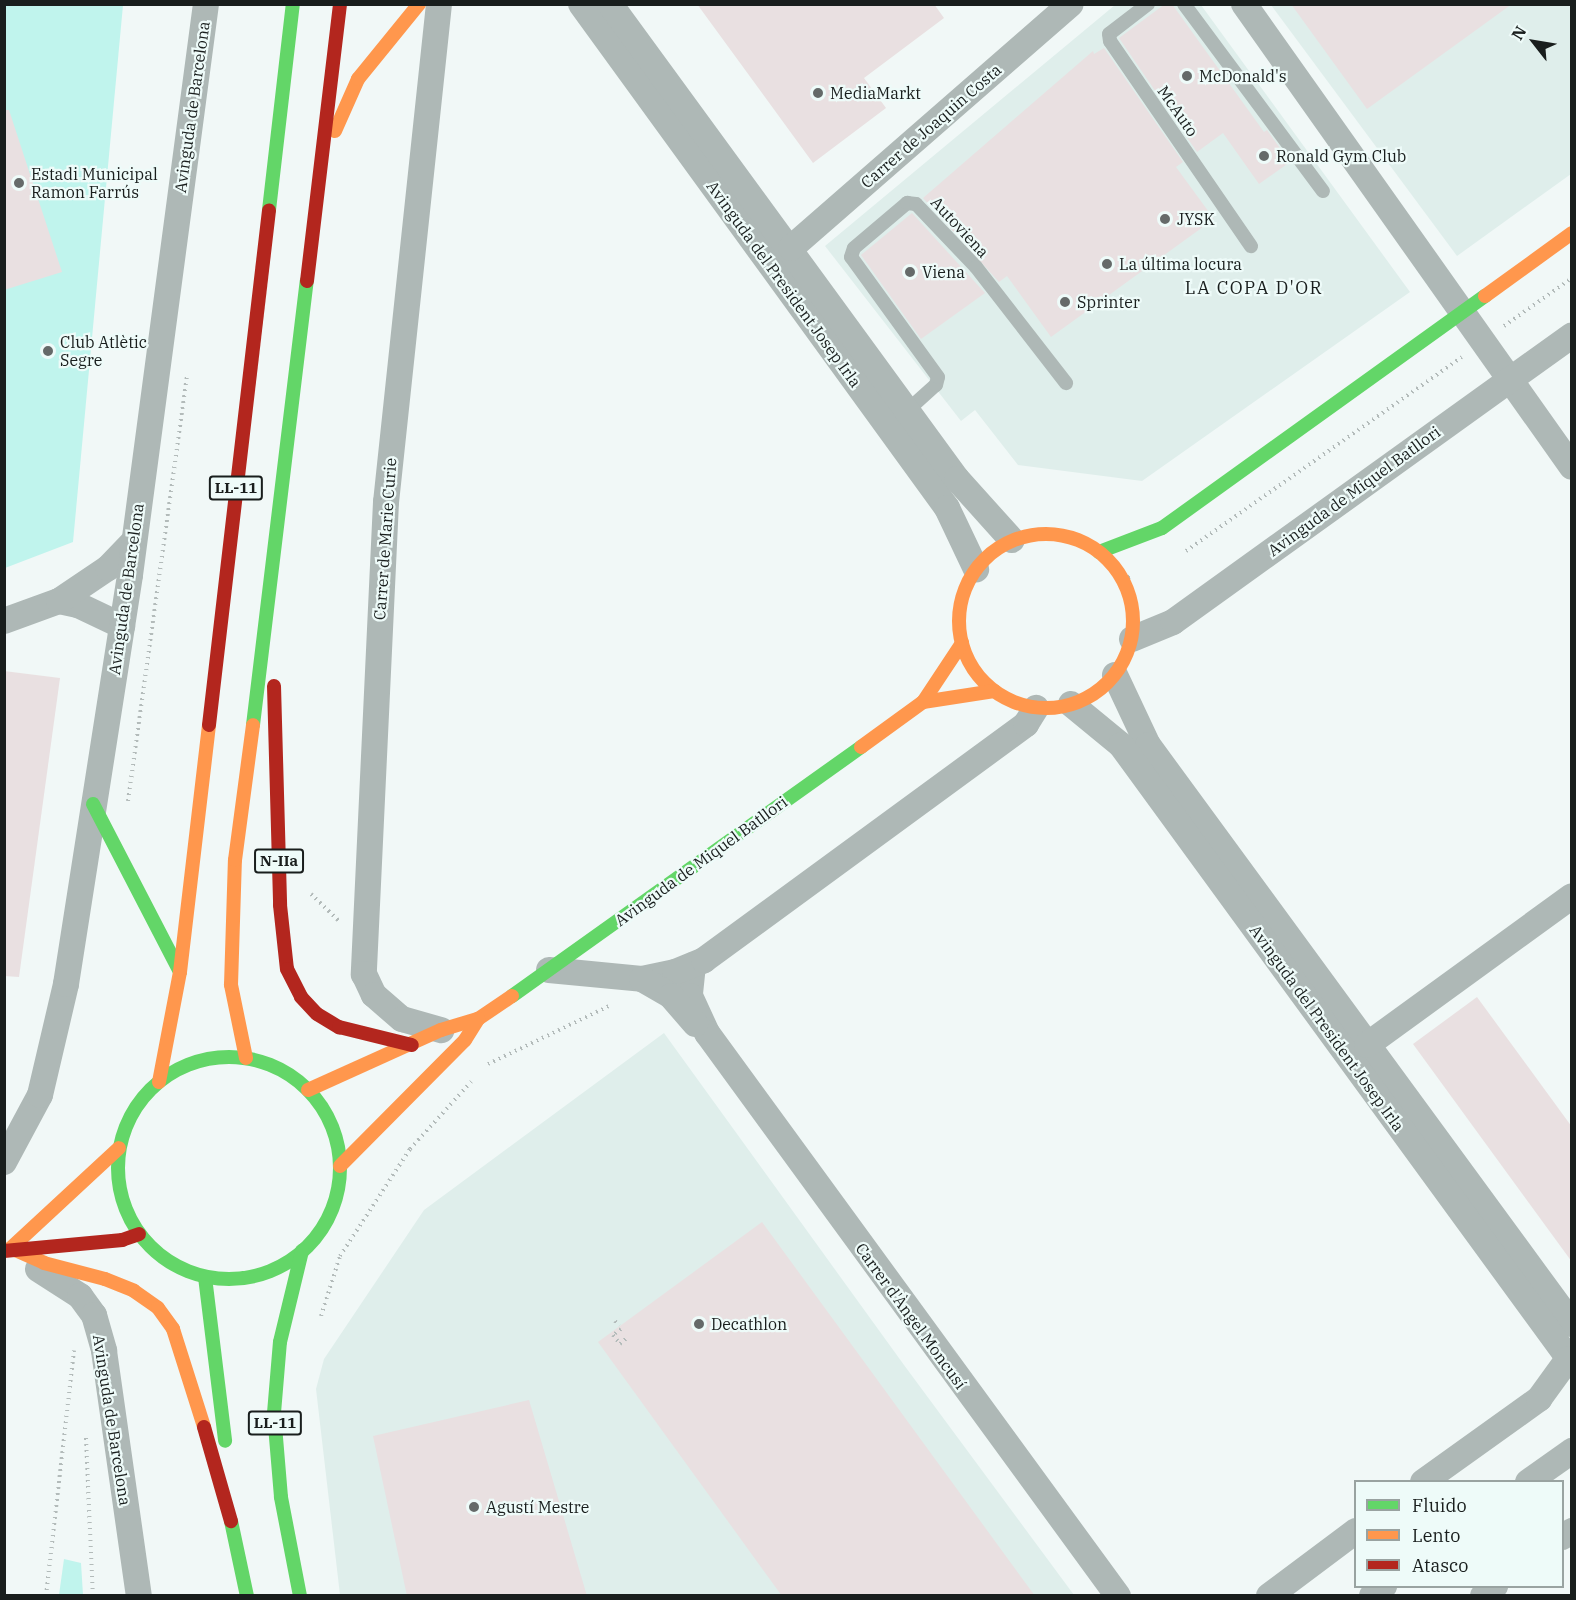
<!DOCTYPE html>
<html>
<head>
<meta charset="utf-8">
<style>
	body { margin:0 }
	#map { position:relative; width:1576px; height:1600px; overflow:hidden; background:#f1f8f7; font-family:"IBM Plex Serif",serif }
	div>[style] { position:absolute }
	.built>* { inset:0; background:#dfeeeb }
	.green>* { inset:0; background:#c0f4ed }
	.building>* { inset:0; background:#e9e0e1 }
	.path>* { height:4px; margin-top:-2px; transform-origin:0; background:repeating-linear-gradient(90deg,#b3bbba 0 1.5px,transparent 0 6px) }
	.lane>* { height:14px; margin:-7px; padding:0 7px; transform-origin:7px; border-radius:7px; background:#aeb8b6 }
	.street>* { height:26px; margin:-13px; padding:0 13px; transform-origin:13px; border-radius:13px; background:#aeb8b6 }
	.fast>* { height:14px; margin:-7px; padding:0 7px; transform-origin:7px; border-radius:7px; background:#63d668 }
	.fast>.ring { margin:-7px; padding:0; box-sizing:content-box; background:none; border:14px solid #63d668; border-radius:50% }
	.slow>* { height:14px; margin:-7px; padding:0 7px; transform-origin:7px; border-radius:7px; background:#ff974d }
	.slow>.ring { margin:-7px; padding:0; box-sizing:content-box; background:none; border:14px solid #ff974d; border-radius:50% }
	.jam>* { height:14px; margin:-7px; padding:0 7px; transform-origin:7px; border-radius:7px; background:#b3261e }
	.dots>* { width:16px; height:16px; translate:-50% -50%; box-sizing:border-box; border:3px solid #eefbf9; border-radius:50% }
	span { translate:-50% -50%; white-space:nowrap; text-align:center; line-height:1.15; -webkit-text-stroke:4.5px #eefbf9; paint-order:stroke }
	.shield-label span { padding:2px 4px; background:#eefbf9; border:2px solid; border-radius:4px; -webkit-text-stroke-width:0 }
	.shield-label { font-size:15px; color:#191e1d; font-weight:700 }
	.poi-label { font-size:16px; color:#191e1d }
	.left { translate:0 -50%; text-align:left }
	.street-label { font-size:16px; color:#191e1d }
	.neighbourhood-label { font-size:18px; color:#191e1d; letter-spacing:1.5px }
	.frame { position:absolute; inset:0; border:6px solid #191e1d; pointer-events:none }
	.legend { position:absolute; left:1354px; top:1480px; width:210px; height:108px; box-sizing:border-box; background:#eefbf9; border:2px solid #99a3a1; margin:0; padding:8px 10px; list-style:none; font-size:18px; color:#191e1d }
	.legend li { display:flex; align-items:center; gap:12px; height:30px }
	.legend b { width:30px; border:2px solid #99a3a1 }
	.north { position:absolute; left:1504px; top:12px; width:60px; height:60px; -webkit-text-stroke:4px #eefbf9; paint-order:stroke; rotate:301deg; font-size:16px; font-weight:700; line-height:24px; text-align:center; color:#191e1d }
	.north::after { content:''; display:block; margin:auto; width:21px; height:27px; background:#191e1d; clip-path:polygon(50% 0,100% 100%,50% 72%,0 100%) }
</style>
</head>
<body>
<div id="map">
	<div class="built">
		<div style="clip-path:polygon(1115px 5px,1201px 5px,1410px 292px,1142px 481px,1018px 465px,975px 410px,961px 421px,825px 246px)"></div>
		<div style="clip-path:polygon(1271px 5px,1571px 5px,1571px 174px,1457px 256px)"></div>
		<div style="clip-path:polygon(664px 1033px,904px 1365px,1074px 1595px,340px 1595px,316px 1389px,324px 1359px,424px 1210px)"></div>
	</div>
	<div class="green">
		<div style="clip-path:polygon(5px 5px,123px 5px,73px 542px,5px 568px)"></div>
		<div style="clip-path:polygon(64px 1559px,81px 1563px,83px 1595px,59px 1595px)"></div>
	</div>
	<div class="building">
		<div style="clip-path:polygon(697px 4px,934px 4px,944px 18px,864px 78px,886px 108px,813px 163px)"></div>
		<div style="clip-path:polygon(1165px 4px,1172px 4px,1264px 132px,1267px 130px,1290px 162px,1259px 184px,1223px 133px,1197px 152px,1119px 38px)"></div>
		<div style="clip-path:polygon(1291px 4px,1512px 4px,1367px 109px)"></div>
		<div style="clip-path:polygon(1104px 48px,1183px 162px,1176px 167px,1214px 219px,1051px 337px,1007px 276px,999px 282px,923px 198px,1093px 51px,1094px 54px)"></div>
		<div style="clip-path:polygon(4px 110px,9px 110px,62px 272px,4px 290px)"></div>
		<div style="clip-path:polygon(912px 213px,985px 293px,921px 339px,861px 255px)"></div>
		<div style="clip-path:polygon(4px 671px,60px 678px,19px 977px,4px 976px)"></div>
		<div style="clip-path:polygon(1477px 997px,1572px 1127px,1572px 1262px,1413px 1044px)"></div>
		<div style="clip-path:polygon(762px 1222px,838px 1326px,1035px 1596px,782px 1596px,598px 1342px)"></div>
		<div style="clip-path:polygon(529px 1400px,587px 1596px,407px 1596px,373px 1436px)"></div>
	</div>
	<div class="path">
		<div style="left:1504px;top:326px;width:83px;rotate:-35.2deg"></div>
		<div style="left:1186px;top:551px;width:337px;rotate:-35.1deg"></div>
		<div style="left:1123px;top:580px;width:11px;rotate:-27deg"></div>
		<div style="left:128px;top:801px;width:430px;rotate:-82.1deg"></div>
		<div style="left:311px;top:894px;width:40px;rotate:44deg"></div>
		<div style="left:488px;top:1064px;width:136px;rotate:-25.6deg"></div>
		<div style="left:321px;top:1316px;width:63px;rotate:-72.4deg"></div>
		<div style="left:340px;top:1256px;width:128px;rotate:-56.8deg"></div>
		<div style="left:410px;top:1149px;width:91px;rotate:-47.7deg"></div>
		<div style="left:615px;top:1321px;width:6px;rotate:51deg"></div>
		<div style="left:621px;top:1329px;width:10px;rotate:143deg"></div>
		<div style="left:613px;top:1335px;width:11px;rotate:52deg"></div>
		<div style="left:620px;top:1344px;width:9px;rotate:-41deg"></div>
		<div style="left:86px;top:1438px;width:158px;rotate:87.5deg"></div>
		<div style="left:46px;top:1596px;width:247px;rotate:-83.5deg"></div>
	</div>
	<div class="lane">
		<div style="left:1148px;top:4px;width:49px;rotate:142.4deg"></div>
		<div style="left:1109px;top:34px;width:7px;rotate:82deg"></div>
		<div style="left:1110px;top:41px;width:249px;rotate:55.5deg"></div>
		<div style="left:1184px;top:4px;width:233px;rotate:53.4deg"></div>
		<div style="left:909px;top:409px;width:36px;rotate:-42deg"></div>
		<div style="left:936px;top:385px;width:8px;rotate:-76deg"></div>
		<div style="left:938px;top:377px;width:148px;rotate:-125.9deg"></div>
		<div style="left:851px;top:257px;width:9px;rotate:-72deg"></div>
		<div style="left:854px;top:248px;width:70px;rotate:-40.3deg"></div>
		<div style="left:907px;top:203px;width:9px;rotate:6deg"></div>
		<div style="left:916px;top:204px;width:87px;rotate:46.4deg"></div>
		<div style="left:976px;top:267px;width:147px;rotate:52.2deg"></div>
	</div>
	<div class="street">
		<div style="left:439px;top:4px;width:501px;rotate:96.07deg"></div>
		<div style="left:386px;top:502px;width:473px;rotate:92.7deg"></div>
		<div style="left:364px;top:974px;width:23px;rotate:65deg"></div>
		<div style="left:374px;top:995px;width:37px;rotate:41deg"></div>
		<div style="left:402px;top:1019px;width:41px;rotate:15.8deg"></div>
		<div style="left:581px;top:4px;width:623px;rotate:54.01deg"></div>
		<div style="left:947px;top:508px;width:68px;rotate:64.6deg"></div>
		<div style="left:610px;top:4px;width:588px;rotate:53.85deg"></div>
		<div style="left:957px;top:479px;width:82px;rotate:48deg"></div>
		<div style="left:1244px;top:4px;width:567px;rotate:54.69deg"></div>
		<div style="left:791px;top:248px;width:371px;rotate:-41.1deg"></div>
		<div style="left:59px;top:601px;width:19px;rotate:12deg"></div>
		<div style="left:78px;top:605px;width:49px;rotate:25.5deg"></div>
		<div style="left:4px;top:621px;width:59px;rotate:-20deg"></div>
		<div style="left:59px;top:601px;width:59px;rotate:-34deg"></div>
		<div style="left:108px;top:568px;width:37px;rotate:-46deg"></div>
		<div style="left:1132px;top:639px;width:44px;rotate:-22.5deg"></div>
		<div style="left:1173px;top:622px;width:491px;rotate:-35.7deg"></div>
		<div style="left:1115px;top:675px;width:77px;rotate:64.8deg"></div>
		<div style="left:1148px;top:745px;width:718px;rotate:53.78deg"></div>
		<div style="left:1071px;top:704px;width:65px;rotate:39.4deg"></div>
		<div style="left:1121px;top:745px;width:765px;rotate:53.88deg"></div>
		<div style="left:693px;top:965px;width:31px;rotate:96deg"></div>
		<div style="left:690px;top:996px;width:41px;rotate:65.3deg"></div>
		<div style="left:707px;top:1033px;width:697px;rotate:53.87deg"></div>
		<div style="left:549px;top:970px;width:93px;rotate:5.5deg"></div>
		<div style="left:642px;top:979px;width:34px;rotate:-12deg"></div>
		<div style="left:675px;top:972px;width:31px;rotate:-22deg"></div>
		<div style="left:704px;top:960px;width:399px;rotate:-36.2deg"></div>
		<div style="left:1026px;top:724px;width:19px;rotate:-58deg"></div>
		<div style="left:642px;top:979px;width:34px;rotate:30deg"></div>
		<div style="left:671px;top:996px;width:37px;rotate:49deg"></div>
		<div style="left:1367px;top:1045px;width:253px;rotate:-36deg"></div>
		<div style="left:4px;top:1162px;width:76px;rotate:-61.8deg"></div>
		<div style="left:40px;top:1095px;width:114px;rotate:-76.8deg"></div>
		<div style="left:66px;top:984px;width:414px;rotate:-81.1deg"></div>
		<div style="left:130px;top:575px;width:576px;rotate:-82.42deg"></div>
		<div style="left:38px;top:1269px;width:50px;rotate:32.7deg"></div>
		<div style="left:80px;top:1296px;width:24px;rotate:54deg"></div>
		<div style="left:94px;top:1315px;width:37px;rotate:74deg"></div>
		<div style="left:104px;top:1351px;width:247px;rotate:81.9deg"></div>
		<div style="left:1423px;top:1482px;width:143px;rotate:-35.6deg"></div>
		<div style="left:1539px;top:1399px;width:49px;rotate:-54.1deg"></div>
		<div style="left:1528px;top:1482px;width:54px;rotate:-35.2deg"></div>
		<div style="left:1562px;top:1537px;width:12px;rotate:-31deg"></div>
		<div style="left:1269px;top:1596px;width:109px;rotate:-36.8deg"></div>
		<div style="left:1372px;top:1596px;width:16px;rotate:-40deg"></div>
		<div style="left:1483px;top:1596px;width:16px;rotate:-40deg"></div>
	</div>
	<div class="fast">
		<div style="left:269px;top:210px;width:207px;rotate:-83.4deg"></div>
		<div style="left:1099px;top:552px;width:67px;rotate:-20.9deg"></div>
		<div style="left:1162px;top:528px;width:398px;rotate:-35.7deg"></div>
		<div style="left:253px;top:725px;width:447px;rotate:-83.1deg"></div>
		<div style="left:93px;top:804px;width:189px;rotate:62.6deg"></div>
		<div style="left:512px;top:996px;width:429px;rotate:-35.5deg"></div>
		<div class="ring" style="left:118px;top:1057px;width:208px;height:208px"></div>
		<div style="left:205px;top:1277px;width:165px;rotate:83deg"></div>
		<div style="left:231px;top:1521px;width:77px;rotate:78deg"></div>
		<div style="left:300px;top:1596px;width:101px;rotate:-100.9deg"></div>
		<div style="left:281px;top:1497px;width:84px;rotate:-94.8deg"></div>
		<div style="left:274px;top:1413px;width:71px;rotate:-85.2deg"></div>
		<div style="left:280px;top:1342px;width:94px;rotate:-76.4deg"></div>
	</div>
	<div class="slow">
		<div style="left:335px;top:131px;width:57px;rotate:-66.1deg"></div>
		<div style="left:358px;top:79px;width:97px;rotate:-50.9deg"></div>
		<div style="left:1485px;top:296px;width:107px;rotate:-35.9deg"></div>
		<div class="ring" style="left:959px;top:534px;width:160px;height:160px"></div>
		<div style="left:923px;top:702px;width:72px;rotate:-8.8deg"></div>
		<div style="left:861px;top:747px;width:77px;rotate:-36deg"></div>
		<div style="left:923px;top:702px;width:71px;rotate:-56.5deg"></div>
		<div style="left:246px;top:1058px;width:75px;rotate:-101.6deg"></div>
		<div style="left:231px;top:985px;width:125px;rotate:-88.2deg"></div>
		<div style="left:235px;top:860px;width:136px;rotate:-82.4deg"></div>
		<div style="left:159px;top:1082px;width:112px;rotate:-79.2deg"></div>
		<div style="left:180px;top:972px;width:249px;rotate:-83.3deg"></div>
		<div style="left:308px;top:1090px;width:146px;rotate:-24.3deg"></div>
		<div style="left:441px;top:1030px;width:39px;rotate:-17deg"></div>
		<div style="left:478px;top:1019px;width:41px;rotate:-34.1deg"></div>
		<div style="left:340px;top:1166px;width:177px;rotate:-45.2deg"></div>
		<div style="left:465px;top:1040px;width:25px;rotate:-58deg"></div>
		<div style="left:11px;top:1248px;width:147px;rotate:-42.8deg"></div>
		<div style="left:11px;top:1248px;width:36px;rotate:24deg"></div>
		<div style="left:44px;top:1263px;width:63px;rotate:14.7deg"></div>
		<div style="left:105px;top:1279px;width:31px;rotate:22deg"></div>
		<div style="left:134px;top:1291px;width:29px;rotate:35deg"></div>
		<div style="left:158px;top:1308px;width:26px;rotate:54deg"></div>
		<div style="left:173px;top:1329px;width:103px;rotate:72.4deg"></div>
	</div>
	<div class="jam">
		<div style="left:307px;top:281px;width:279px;rotate:-83.2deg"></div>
		<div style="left:274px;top:686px;width:219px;rotate:88.4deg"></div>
		<div style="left:280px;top:905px;width:64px;rotate:83.8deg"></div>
		<div style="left:287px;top:969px;width:31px;rotate:63deg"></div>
		<div style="left:301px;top:997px;width:23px;rotate:47deg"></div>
		<div style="left:317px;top:1014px;width:26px;rotate:31deg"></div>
		<div style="left:339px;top:1027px;width:75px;rotate:13.9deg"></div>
		<div style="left:209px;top:725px;width:518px;rotate:-83.35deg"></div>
		<div style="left:4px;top:1251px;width:119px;rotate:-5.3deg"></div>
		<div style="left:122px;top:1240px;width:18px;rotate:-19deg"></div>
		<div style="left:204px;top:1427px;width:98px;rotate:74deg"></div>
	</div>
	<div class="dots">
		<div style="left:1187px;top:76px;background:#656a69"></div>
		<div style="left:818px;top:93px;background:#656a69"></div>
		<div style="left:1264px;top:156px;background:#656a69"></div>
		<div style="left:19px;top:183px;background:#656a69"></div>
		<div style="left:1165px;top:219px;background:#656a69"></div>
		<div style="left:1107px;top:264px;background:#656a69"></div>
		<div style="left:910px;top:272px;background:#656a69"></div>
		<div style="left:1065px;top:302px;background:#656a69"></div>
		<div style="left:48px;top:351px;background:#656a69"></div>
		<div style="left:699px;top:1324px;background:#656a69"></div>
		<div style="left:474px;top:1507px;background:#656a69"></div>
	</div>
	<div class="shield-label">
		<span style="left:236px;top:488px">LL-11</span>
		<span style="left:279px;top:861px">N-IIa</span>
		<span style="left:275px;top:1423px">LL-11</span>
	</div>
	<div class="poi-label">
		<span class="left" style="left:1199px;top:76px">McDonald's</span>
		<span class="left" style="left:830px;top:93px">MediaMarkt</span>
		<span class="left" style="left:1276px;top:156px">Ronald Gym Club</span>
		<span class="left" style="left:31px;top:183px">Estadi Municipal<br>Ramon Farrús</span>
		<span class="left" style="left:1177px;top:219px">JYSK</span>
		<span class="left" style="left:1119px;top:264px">La última locura</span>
		<span class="left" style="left:922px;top:272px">Viena</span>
		<span class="left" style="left:1077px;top:302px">Sprinter</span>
		<span class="left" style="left:60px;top:351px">Club Atlètic<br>Segre</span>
		<span class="left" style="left:711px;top:1324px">Decathlon</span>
		<span class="left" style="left:486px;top:1507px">Agustí Mestre</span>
	</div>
	<div class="street-label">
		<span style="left:192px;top:107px;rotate:-82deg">Avinguda de Barcelona</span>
		<span style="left:1178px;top:111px;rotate:55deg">McAuto</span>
		<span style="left:931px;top:126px;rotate:-41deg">Carrer de Joaquin Costa</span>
		<span style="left:960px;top:227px;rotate:47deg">Autoviena</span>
		<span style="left:784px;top:284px;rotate:54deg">Avinguda del President Josep Irla</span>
		<span style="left:1354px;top:491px;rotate:-36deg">Avinguda de Miquel Batllori</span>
		<span style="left:385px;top:539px;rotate:-86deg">Carrer de Marie Curie</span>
		<span style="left:126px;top:589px;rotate:-82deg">Avinguda de Barcelona</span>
		<span style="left:701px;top:861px;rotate:-36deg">Avinguda de Miquel Batllori</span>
		<span style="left:1327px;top:1028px;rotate:54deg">Avinguda del President Josep Irla</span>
		<span style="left:911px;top:1316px;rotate:54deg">Carrer d'Àngel Moncusí</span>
		<span style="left:112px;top:1420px;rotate:81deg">Avinguda de Barcelona</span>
	</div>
	<div class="neighbourhood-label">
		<span style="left:1254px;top:288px">LA COPA D'OR</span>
	</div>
	<div class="frame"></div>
	<ul class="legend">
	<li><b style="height:8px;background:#63d668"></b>Fluido</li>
	<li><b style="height:8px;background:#ff974d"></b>Lento</li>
	<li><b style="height:8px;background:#b3261e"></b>Atasco</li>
	</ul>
	<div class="north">N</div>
</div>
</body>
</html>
